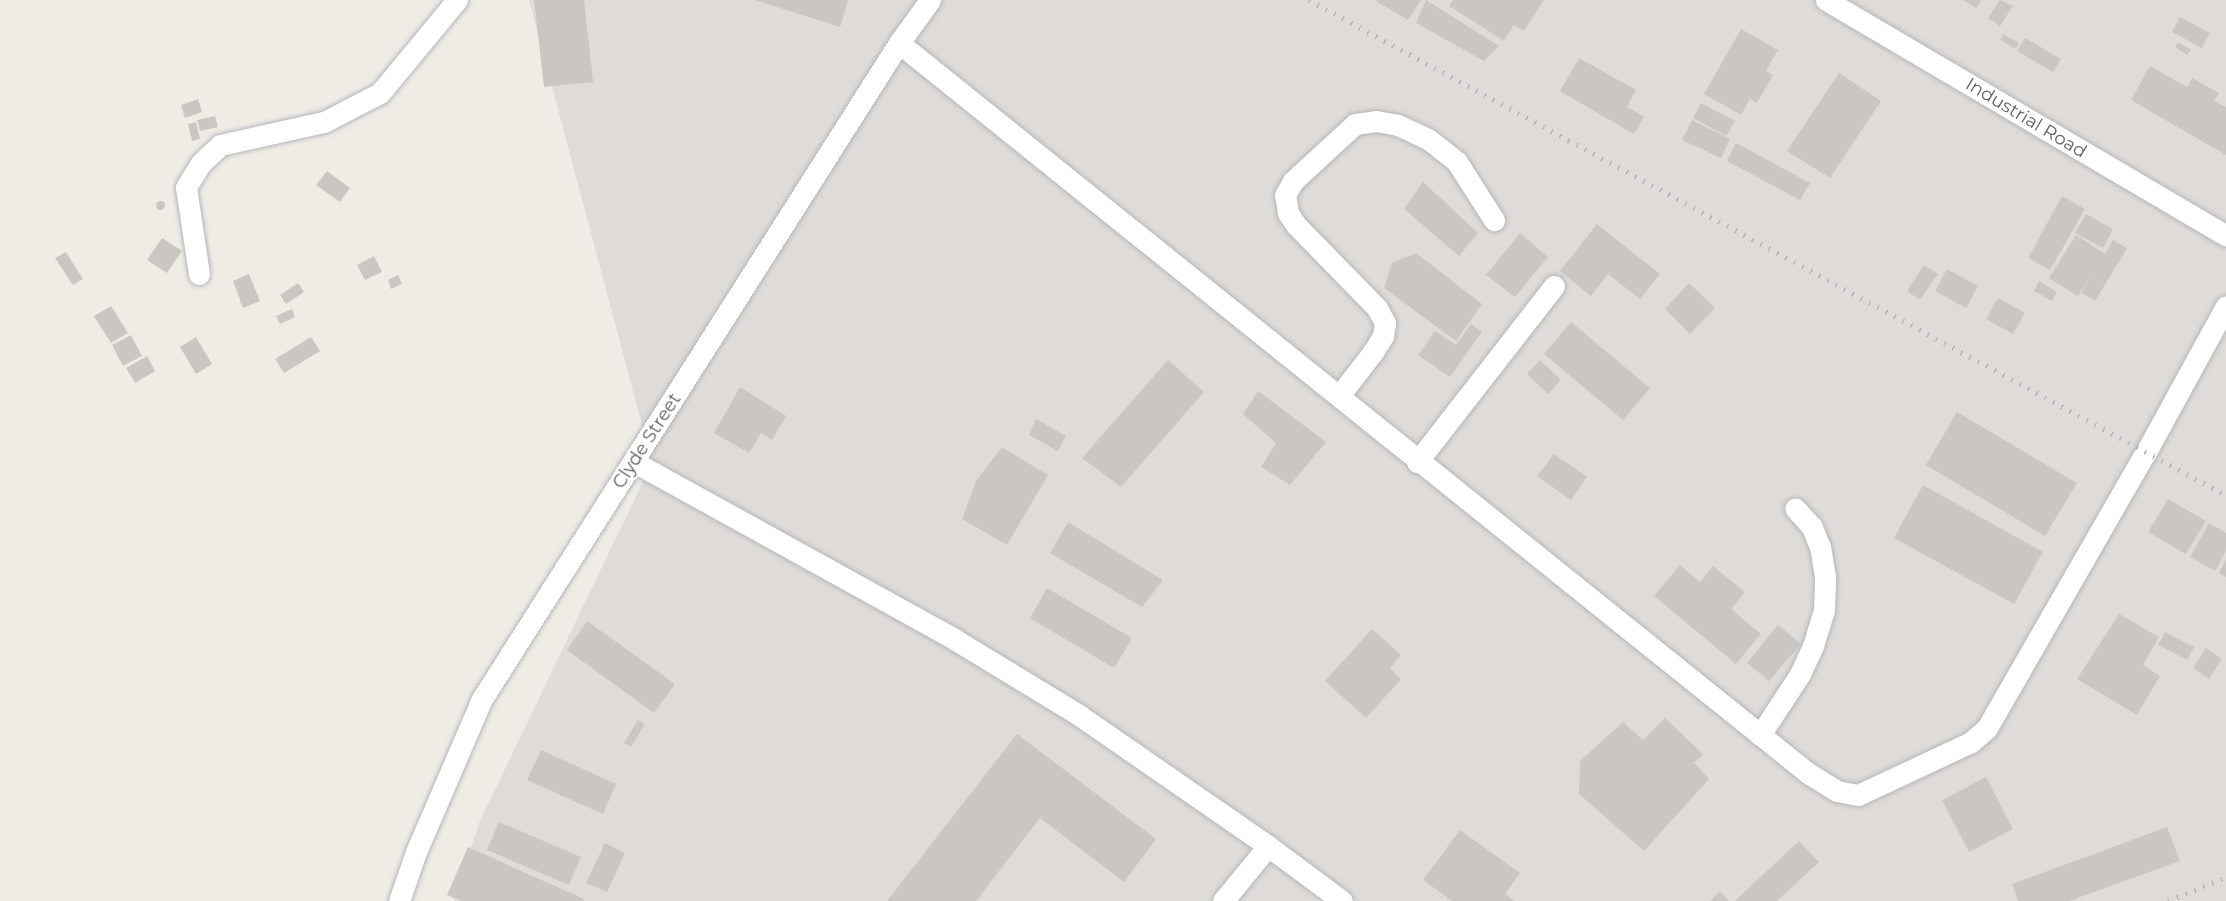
<!DOCTYPE html>
<html>
<head>
<meta charset="utf-8">
<style>
	body { margin:0 }
	#map { position:relative; width:2226px; height:901px; overflow:hidden; background:#efece6; font-family:Montserrat,sans-serif }
	div>[style] { position:absolute }
	.industrial>* { inset:0; background:#dedbd8 }
	.building>* { inset:0; background:#cac7c2 }
	.round { border-radius:50% }
	.roads { filter:drop-shadow(0 0 2px #b3b6ba) drop-shadow(0 0 2px #b3b6ba) }
	.minor>* { height:21px; margin:-10.5px; padding:0 10.5px; transform-origin:10.5px; border-radius:10.5px; background:#fff }
	.rail>* { height:4.5px; margin-top:-2.25px; transform-origin:0; background:repeating-linear-gradient(90deg,#b4b5b5 0 1.5px,transparent 0 9.5px) }
	span { translate:-50% -50%; white-space:nowrap; text-align:center; line-height:1.15; -webkit-text-stroke:4.5px #fff; paint-order:stroke }
	.street-label { font-size:18px; color:#5d6265 }
</style>
</head>
<body>
<div id="map">
	<div class="industrial">
		<div style="clip-path:polygon(529px 0,2226px 0,2226px 901px,454px 901px,479px 823px,652px 463px)"></div>
	</div>
	<div class="building">
		<div style="clip-path:polygon(534px 0,584px 0,593px 82px,544px 87px)"></div>
		<div style="clip-path:polygon(755px 0,848px 0,840px 27px)"></div>
		<div style="clip-path:polygon(1374px 0,1421px 0,1408px 20px)"></div>
		<div style="clip-path:polygon(1426px 0,1499px 46px,1484px 61px,1416px 23px)"></div>
		<div style="clip-path:polygon(1453px 0,1544px 0,1524px 31px,1514px 25px,1504px 41px,1449px 6px)"></div>
		<div style="clip-path:polygon(1963px 0,1981px 0,1976px 8px)"></div>
		<div style="clip-path:polygon(2000px 0,2013px 6px,2000px 26px,1988px 18px)"></div>
		<div style="clip-path:polygon(2180px 17px,2210px 33px,2202px 48px,2172px 32px)"></div>
		<div style="clip-path:polygon(1741px 29px,1778px 50px,1766px 71px,1773px 75px,1757px 103px,1750px 99px,1741px 115px,1704px 94px)"></div>
		<div style="clip-path:polygon(2003px 34px,2019px 43px,2016px 49px,2000px 40px)"></div>
		<div style="clip-path:polygon(2025px 38px,2061px 59px,2053px 72px,2017px 51px)"></div>
		<div style="clip-path:polygon(2178px 42px,2191px 50px,2187px 55px,2175px 47px)"></div>
		<div style="clip-path:polygon(1579px 58px,1636px 90px,1627px 107px,1644px 117px,1634px 134px,1560px 91px)"></div>
		<div style="clip-path:polygon(2150px 66px,2187px 87px,2192px 78px,2219px 93px,2214px 101px,2226px 107px,2226px 155px,2131px 100px)"></div>
		<div style="clip-path:polygon(1839px 73px,1881px 101px,1830px 178px,1787px 151px)"></div>
		<div style="clip-path:polygon(198px 99px,202px 112px,185px 118px,181px 105px)"></div>
		<div style="clip-path:polygon(1701px 103px,1735px 121px,1726px 136px,1693px 118px)"></div>
		<div style="clip-path:polygon(215px 116px,218px 127px,200px 131px,197px 120px)"></div>
		<div style="clip-path:polygon(1692px 120px,1730px 139px,1721px 158px,1682px 140px)"></div>
		<div style="clip-path:polygon(196px 122px,200px 139px,192px 141px,188px 124px)"></div>
		<div style="clip-path:polygon(1736px 143px,1810px 183px,1800px 200px,1727px 161px)"></div>
		<div style="clip-path:polygon(327px 171px,350px 188px,340px 202px,316px 185px)"></div>
		<div style="clip-path:polygon(1423px 182px,1478px 233px,1459px 256px,1404px 209px)"></div>
		<div style="clip-path:polygon(2062px 196px,2085px 209px,2050px 270px,2028px 258px)"></div>
		<div class="round" style="left:155.5px;top:200.5px;width:9px;height:9px"></div>
		<div style="clip-path:polygon(2086px 214px,2113px 229px,2103px 248px,2075px 233px)"></div>
		<div style="clip-path:polygon(1597px 224px,1660px 274px,1640px 299px,1608px 274px,1591px 296px,1560px 271px)"></div>
		<div style="clip-path:polygon(1520px 233px,1548px 257px,1515px 297px,1486px 275px)"></div>
		<div style="clip-path:polygon(2076px 235px,2105px 254px,2113px 240px,2127px 248px,2095px 301px,2081px 293px,2093px 272px,2078px 296px,2049px 278px)"></div>
		<div style="clip-path:polygon(162px 238px,182px 251px,167px 273px,147px 260px)"></div>
		<div style="clip-path:polygon(66px 252px,83px 279px,73px 285px,55px 258px)"></div>
		<div style="clip-path:polygon(1416px 253px,1482px 304px,1456px 341px,1384px 288px,1392px 263px)"></div>
		<div style="clip-path:polygon(374px 256px,382px 272px,365px 280px,357px 265px)"></div>
		<div style="clip-path:polygon(1924px 265px,1938px 274px,1920px 300px,1907px 291px)"></div>
		<div style="clip-path:polygon(1947px 269px,1978px 286px,1966px 308px,1935px 291px)"></div>
		<div style="clip-path:polygon(249px 274px,260px 301px,243px 308px,233px 281px)"></div>
		<div style="clip-path:polygon(398px 275px,402px 284px,391px 289px,388px 280px)"></div>
		<div style="clip-path:polygon(2039px 281px,2057px 292px,2052px 301px,2034px 291px)"></div>
		<div style="clip-path:polygon(298px 283px,304px 292px,286px 304px,280px 295px)"></div>
		<div style="clip-path:polygon(1689px 283px,1715px 308px,1690px 334px,1665px 309px)"></div>
		<div style="clip-path:polygon(1998px 298px,2025px 313px,2013px 334px,1986px 319px)"></div>
		<div style="clip-path:polygon(111px 306px,128px 333px,111px 343px,94px 316px)"></div>
		<div style="clip-path:polygon(292px 309px,295px 317px,280px 324px,276px 316px)"></div>
		<div style="clip-path:polygon(1571px 322px,1650px 388px,1623px 420px,1544px 354px)"></div>
		<div style="clip-path:polygon(1471px 324px,1482px 332px,1450px 377px,1418px 355px,1435px 331px,1456px 345px)"></div>
		<div style="clip-path:polygon(131px 335px,142px 356px,123px 366px,112px 345px)"></div>
		<div style="clip-path:polygon(196px 337px,212px 364px,196px 374px,180px 347px)"></div>
		<div style="clip-path:polygon(311px 337px,320px 351px,284px 373px,275px 359px)"></div>
		<div style="clip-path:polygon(147px 356px,155px 371px,135px 383px,126px 368px)"></div>
		<div style="clip-path:polygon(1168px 360px,1204px 392px,1121px 487px,1082px 458px)"></div>
		<div style="clip-path:polygon(1540px 360px,1561px 380px,1548px 394px,1527px 374px)"></div>
		<div style="clip-path:polygon(740px 387px,786px 416px,772px 440px,761px 433px,749px 453px,714px 433px)"></div>
		<div style="clip-path:polygon(1258px 391px,1326px 442px,1290px 485px,1261px 467px,1276px 443px,1243px 414px)"></div>
		<div style="clip-path:polygon(1957px 412px,2077px 483px,2045px 536px,1926px 465px)"></div>
		<div style="clip-path:polygon(1036px 419px,1066px 436px,1058px 451px,1029px 435px)"></div>
		<div style="clip-path:polygon(1002px 447px,1048px 475px,1007px 545px,962px 519px,976px 481px)"></div>
		<div style="clip-path:polygon(1554px 454px,1587px 477px,1571px 500px,1537px 476px)"></div>
		<div style="clip-path:polygon(1923px 485px,2043px 552px,2014px 604px,1894px 538px)"></div>
		<div style="clip-path:polygon(2168px 499px,2206px 521px,2186px 554px,2148px 532px)"></div>
		<div style="clip-path:polygon(1068px 522px,1163px 580px,1142px 607px,1050px 553px)"></div>
		<div style="clip-path:polygon(2209px 523px,2226px 533px,2226px 551px,2215px 571px,2190px 557px)"></div>
		<div style="clip-path:polygon(2226px 559px,2226px 577px,2219px 573px)"></div>
		<div style="clip-path:polygon(1680px 565px,1700px 582px,1713px 566px,1745px 592px,1731px 609px,1761px 634px,1736px 664px,1654px 596px)"></div>
		<div style="clip-path:polygon(1047px 588px,1132px 638px,1114px 668px,1030px 618px)"></div>
		<div style="clip-path:polygon(2119px 614px,2159px 637px,2143px 665px,2160px 676px,2137px 715px,2077px 679px)"></div>
		<div style="clip-path:polygon(587px 621px,675px 684px,654px 713px,567px 650px)"></div>
		<div style="clip-path:polygon(1778px 625px,1801px 644px,1769px 681px,1747px 663px)"></div>
		<div style="clip-path:polygon(1372px 629px,1401px 655px,1390px 668px,1401px 679px,1366px 718px,1325px 681px)"></div>
		<div style="clip-path:polygon(2165px 632px,2194px 647px,2187px 660px,2158px 645px)"></div>
		<div style="clip-path:polygon(2206px 648px,2222px 659px,2209px 679px,2193px 668px)"></div>
		<div style="clip-path:polygon(1665px 718px,1703px 754px,1694px 763px,1709px 779px,1644px 851px,1579px 794px,1580px 761px,1623px 722px,1643px 740px)"></div>
		<div style="clip-path:polygon(638px 720px,645px 724px,631px 747px,624px 743px)"></div>
		<div style="clip-path:polygon(1017px 734px,1156px 839px,1124px 882px,1040px 818px,976px 901px,887px 901px)"></div>
		<div style="clip-path:polygon(541px 750px,616px 784px,603px 814px,527px 780px)"></div>
		<div style="clip-path:polygon(1986px 777px,2013px 829px,1969px 852px,1942px 800px)"></div>
		<div style="clip-path:polygon(499px 822px,581px 857px,569px 885px,487px 850px)"></div>
		<div style="clip-path:polygon(2167px 827px,2180px 861px,2069px 901px,2018px 901px,2012px 884px)"></div>
		<div style="clip-path:polygon(1460px 830px,1520px 873px,1505px 894px,1515px 901px,1452px 901px,1423px 880px)"></div>
		<div style="clip-path:polygon(1799px 841px,1819px 862px,1777px 901px,1735px 901px)"></div>
		<div style="clip-path:polygon(605px 843px,625px 853px,607px 892px,586px 883px)"></div>
		<div style="clip-path:polygon(468px 847px,584px 899px,583px 901px,462px 901px,447px 895px)"></div>
		<div style="clip-path:polygon(1720px 891px,1729px 901px,1710px 901px)"></div>
	</div>
	<div class="roads">
		<div class="minor">
			<div style="left:1826px;top:0;width:464px;rotate:30.5deg"></div>
			<div style="left:899px;top:43px;width:1166px;rotate:38.77deg"></div>
			<div style="left:1808px;top:773px;width:34px;rotate:32deg"></div>
			<div style="left:1837px;top:791px;width:21px;rotate:11deg"></div>
			<div style="left:1858px;top:795px;width:125px;rotate:-25.1deg"></div>
			<div style="left:1971px;top:742px;width:21px;rotate:-41deg"></div>
			<div style="left:1987px;top:728px;width:319px;rotate:-60.1deg"></div>
			<div style="left:2146px;top:452px;width:166px;rotate:-61.3deg"></div>
			<div style="left:199px;top:274px;width:88px;rotate:-98.5deg"></div>
			<div style="left:186px;top:187px;width:28px;rotate:-58deg"></div>
			<div style="left:201px;top:163px;width:26px;rotate:-43deg"></div>
			<div style="left:220px;top:145px;width:107px;rotate:-12.5deg"></div>
			<div style="left:324px;top:122px;width:63px;rotate:-27.4deg"></div>
			<div style="left:380px;top:93px;width:121px;rotate:-50.4deg"></div>
			<div style="left:1339px;top:396px;width:56px;rotate:-52.3deg"></div>
			<div style="left:1373px;top:352px;width:19px;rotate:-58deg"></div>
			<div style="left:1383px;top:336px;width:13px;rotate:-81deg"></div>
			<div style="left:1385px;top:323px;width:17px;rotate:-118deg"></div>
			<div style="left:1377px;top:308px;width:116px;rotate:-134.3deg"></div>
			<div style="left:1296px;top:225px;width:14px;rotate:-124deg"></div>
			<div style="left:1288px;top:213px;width:18px;rotate:-99deg"></div>
			<div style="left:1285px;top:195px;width:16px;rotate:-60deg"></div>
			<div style="left:1293px;top:181px;width:84px;rotate:-42.6deg"></div>
			<div style="left:1355px;top:124px;width:21px;rotate:-8deg"></div>
			<div style="left:1376px;top:121px;width:22px;rotate:10deg"></div>
			<div style="left:1398px;top:125px;width:33px;rotate:25deg"></div>
			<div style="left:1428px;top:139px;width:37px;rotate:38deg"></div>
			<div style="left:1457px;top:162px;width:69px;rotate:57.5deg"></div>
			<div style="left:634px;top:462px;width:366px;rotate:28.9deg"></div>
			<div style="left:954px;top:639px;width:146px;rotate:31.3deg"></div>
			<div style="left:1079px;top:715px;width:230px;rotate:34.7deg"></div>
			<div style="left:1268px;top:846px;width:92px;rotate:36.6deg"></div>
			<div style="left:1417px;top:462px;width:223px;rotate:-52.1deg"></div>
			<div style="left:1760px;top:735px;width:73px;rotate:-56.7deg"></div>
			<div style="left:1800px;top:674px;width:31px;rotate:-65deg"></div>
			<div style="left:1813px;top:646px;width:37px;rotate:-73deg"></div>
			<div style="left:1824px;top:611px;width:34px;rotate:-88deg"></div>
			<div style="left:1825px;top:577px;width:30px;rotate:-99deg"></div>
			<div style="left:1820px;top:547px;width:22px;rotate:-112deg"></div>
			<div style="left:1812px;top:527px;width:25px;rotate:-132deg"></div>
			<div style="left:399px;top:901px;width:52px;rotate:-70.9deg"></div>
			<div style="left:416px;top:852px;width:167px;rotate:-66.7deg"></div>
			<div style="left:482px;top:699px;width:777px;rotate:-57.56deg"></div>
			<div style="left:899px;top:43px;width:53px;rotate:-54.2deg"></div>
			<div style="left:1223px;top:901px;width:71px;rotate:-50.7deg"></div>
		</div>
	</div>
	<div class="rail">
		<div style="left:1309px;top:0;width:1042px;rotate:28.36deg"></div>
		<div style="left:2168px;top:901px;width:63px;rotate:-22.5deg"></div>
	</div>
	<div class="street-label">
		<span style="left:2026px;top:118px;rotate:31deg">Industrial Road</span>
		<span style="left:647px;top:441px;rotate:-57deg">Clyde Street</span>
	</div>
</div>
</body>
</html>
